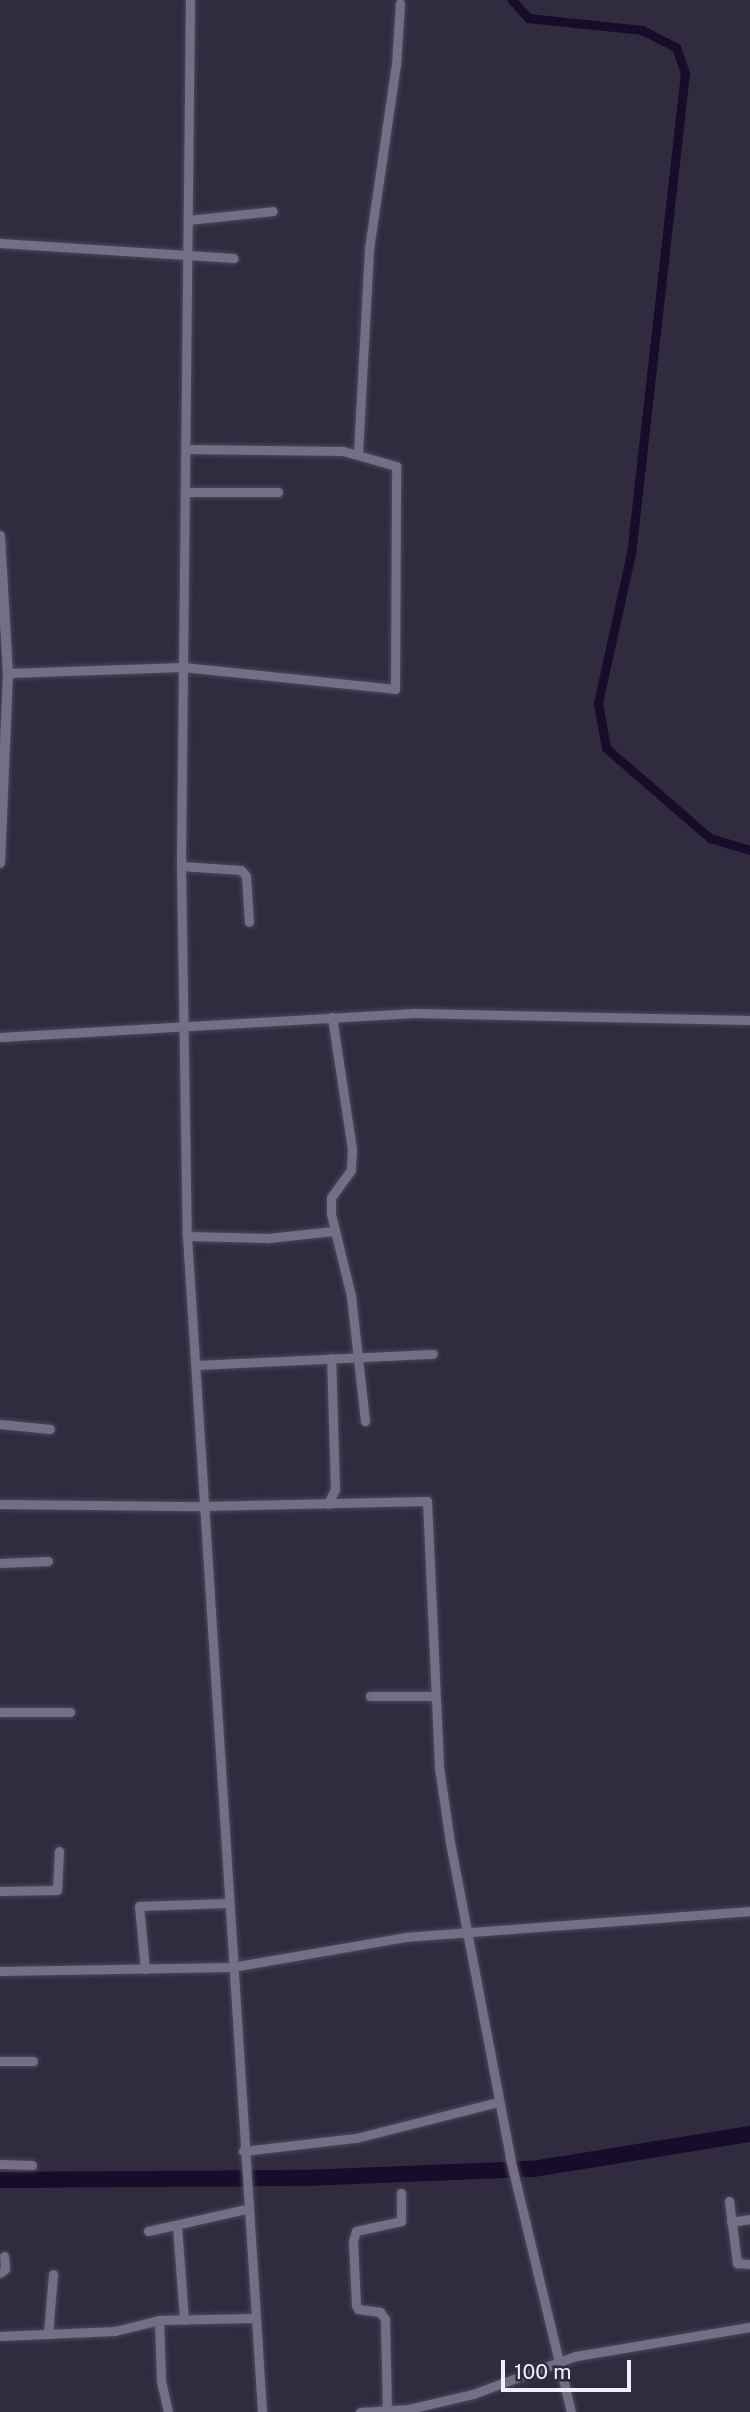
<!DOCTYPE html>
<html>
<head>
<meta charset="utf-8">
<style>
	body { margin:0 }
	#map { position:relative; width:750px; height:2412px; overflow:hidden; background:#302b3f; font-family:"Public Sans",sans-serif }
	div>[style] { position:absolute }
	.canal>* { height:9px; margin:-4.5px; padding:0 4.5px; transform-origin:4.5px; border-radius:4.5px; background:#170c2a }
	.river>* { height:16px; margin:-8px; padding:0 8px; transform-origin:8px; border-radius:8px; background:#170c2a }
	.roads { filter:drop-shadow(0 0 2px #4d4859) drop-shadow(0 0 2px #4d4859) }
	.minor>* { height:9px; margin:-4.5px; padding:0 4.5px; transform-origin:4.5px; border-radius:4.5px; background:#746e86 }
	.tertiary>* { height:10px; margin:-5px; padding:0 5px; transform-origin:5px; border-radius:5px; background:#746e86 }
	span { translate:-50% -50%; white-space:nowrap; text-align:center; line-height:1.15; -webkit-text-stroke:6px #302b3f; paint-order:stroke }
	.scale { position:absolute; left:501px; top:2360px; width:130px; height:32px; box-sizing:border-box; border:4px solid #f2effc; border-top:0; padding-left:9px; font-size:21px; line-height:24px; white-space:nowrap; color:#f2effc; -webkit-text-stroke:5px #302b3f; paint-order:stroke }
</style>
</head>
<body>
<div id="map">
	<div class="canal">
		<div style="left:512px;top:0;width:24px;rotate:48deg"></div>
		<div style="left:528px;top:18px;width:115px;rotate:6deg"></div>
		<div style="left:642px;top:30px;width:38px;rotate:27deg"></div>
		<div style="left:676px;top:47px;width:28px;rotate:71deg"></div>
		<div style="left:685px;top:73px;width:483px;rotate:96.4deg"></div>
		<div style="left:631px;top:553px;width:154px;rotate:102.4deg"></div>
		<div style="left:598px;top:703px;width:46px;rotate:79.9deg"></div>
		<div style="left:606px;top:748px;width:138px;rotate:40.9deg"></div>
		<div style="left:710px;top:838px;width:42px;rotate:16.7deg"></div>
	</div>
	<div class="river">
		<div style="left:0;top:2180px;width:305px;rotate:-0.4deg"></div>
		<div style="left:305px;top:2178px;width:228px;rotate:-2.3deg"></div>
		<div style="left:533px;top:2169px;width:220px;rotate:-9.2deg"></div>
	</div>
	<div class="roads">
		<div class="minor">
			<div style="left:190px;top:0;width:866px;rotate:90.6deg"></div>
			<div style="left:181px;top:866px;width:370px;rotate:89.1deg"></div>
			<div style="left:187px;top:1236px;width:1178px;rotate:86.35deg"></div>
			<div style="left:188px;top:220px;width:85px;rotate:-6deg"></div>
			<div style="left:0;top:243px;width:234px;rotate:3.7deg"></div>
			<div style="left:358px;top:453px;width:204px;rotate:-86.9deg"></div>
			<div style="left:369px;top:249px;width:186px;rotate:-81.7deg"></div>
			<div style="left:396px;top:65px;width:62px;rotate:-86.3deg"></div>
			<div style="left:186px;top:492px;width:92px"></div>
			<div style="left:8px;top:673px;width:175px;rotate:-2deg"></div>
			<div style="left:183px;top:667px;width:213px;rotate:5.9deg"></div>
			<div style="left:395px;top:689px;width:223px;rotate:-89.7deg"></div>
			<div style="left:396px;top:466px;width:55px;rotate:-164.2deg"></div>
			<div style="left:343px;top:451px;width:157px;rotate:-179.3deg"></div>
			<div style="left:181px;top:866px;width:60px;rotate:3.8deg"></div>
			<div style="left:241px;top:870px;width:8px;rotate:50deg"></div>
			<div style="left:246px;top:876px;width:46px;rotate:86.3deg"></div>
			<div style="left:332px;top:1017px;width:134px;rotate:81.4deg"></div>
			<div style="left:352px;top:1149px;width:21px;rotate:93deg"></div>
			<div style="left:351px;top:1170px;width:34px;rotate:126deg"></div>
			<div style="left:331px;top:1198px;width:16px;rotate:90deg"></div>
			<div style="left:331px;top:1214px;width:84px;rotate:76.3deg"></div>
			<div style="left:351px;top:1296px;width:126px;rotate:83.6deg"></div>
			<div style="left:0;top:1037px;width:415px;rotate:-3.3deg"></div>
			<div style="left:414px;top:1013px;width:336px;rotate:1.2deg"></div>
			<div style="left:187px;top:1236px;width:81px;rotate:1.4deg"></div>
			<div style="left:268px;top:1238px;width:66px;rotate:-6.1deg"></div>
			<div style="left:196px;top:1365px;width:237px;rotate:-2.7deg"></div>
			<div style="left:0;top:1424px;width:50px;rotate:5.7deg"></div>
			<div style="left:0;top:1504px;width:203px;rotate:0.6deg"></div>
			<div style="left:203px;top:1506px;width:224px;rotate:-1.3deg"></div>
			<div style="left:427px;top:1501px;width:266px;rotate:87.4deg"></div>
			<div style="left:439px;top:1767px;width:76px;rotate:81.7deg"></div>
			<div style="left:450px;top:1842px;width:322px;rotate:79.2deg"></div>
			<div style="left:510px;top:2158px;width:261px;rotate:76.5deg"></div>
			<div style="left:328px;top:1504px;width:17px;rotate:-65deg"></div>
			<div style="left:335px;top:1489px;width:131px;rotate:-91.7deg"></div>
			<div style="left:0;top:1563px;width:48px;rotate:-2.4deg"></div>
			<div style="left:370px;top:1696px;width:65px"></div>
			<div style="left:0;top:1712px;width:70px"></div>
			<div style="left:0;top:1891px;width:57px;rotate:-1deg"></div>
			<div style="left:57px;top:1890px;width:39px;rotate:-87deg"></div>
			<div style="left:145px;top:1969px;width:63px;rotate:-95.4deg"></div>
			<div style="left:139px;top:1906px;width:88px;rotate:-2deg"></div>
			<div style="left:0;top:1971px;width:232px;rotate:-1deg"></div>
			<div style="left:232px;top:1967px;width:177px;rotate:-9.8deg"></div>
			<div style="left:406px;top:1937px;width:345px;rotate:-4.3deg"></div>
			<div style="left:0;top:2061px;width:33px"></div>
			<div style="left:243px;top:2151px;width:114px;rotate:-6.6deg"></div>
			<div style="left:356px;top:2138px;width:146px;rotate:-14.2deg"></div>
			<div style="left:0;top:2164px;width:32px;rotate:2deg"></div>
			<div style="left:729px;top:2201px;width:63px;rotate:82.6deg"></div>
			<div style="left:737px;top:2263px;width:13px;rotate:4deg"></div>
			<div style="left:731px;top:2222px;width:19px;rotate:-9deg"></div>
			<div style="left:177px;top:2226px;width:94px;rotate:85.7deg"></div>
			<div style="left:148px;top:2231px;width:100px;rotate:-12.7deg"></div>
			<div style="left:0;top:2273px;width:6px;rotate:-39deg"></div>
			<div style="left:5px;top:2269px;width:13px;rotate:-94deg"></div>
			<div style="left:159px;top:2320px;width:61px;rotate:88.1deg"></div>
			<div style="left:161px;top:2381px;width:32px;rotate:77deg"></div>
			<div style="left:48px;top:2334px;width:60px;rotate:-85.2deg"></div>
			<div style="left:0;top:2336px;width:115px;rotate:-2.5deg"></div>
			<div style="left:115px;top:2331px;width:45px;rotate:-14deg"></div>
			<div style="left:159px;top:2320px;width:95px;rotate:-1.2deg"></div>
			<div style="left:387px;top:2410px;width:91px;rotate:-91.3deg"></div>
			<div style="left:385px;top:2319px;width:9px;rotate:-126deg"></div>
			<div style="left:380px;top:2312px;width:22px;rotate:-172deg"></div>
			<div style="left:358px;top:2309px;width:4px;rotate:-117deg"></div>
			<div style="left:356px;top:2305px;width:64px;rotate:-92.7deg"></div>
			<div style="left:353px;top:2241px;width:10px;rotate:-73deg"></div>
			<div style="left:356px;top:2231px;width:46px;rotate:-12.5deg"></div>
			<div style="left:401px;top:2221px;width:28px;rotate:-90deg"></div>
			<div style="left:360px;top:2412px;width:49px;rotate:-3.5deg"></div>
			<div style="left:409px;top:2409px;width:66px;rotate:-13.2deg"></div>
			<div style="left:473px;top:2394px;width:110px;rotate:-20.3deg"></div>
			<div style="left:576px;top:2356px;width:176px;rotate:-9.5deg"></div>
		</div>
		<div class="tertiary">
			<div style="left:0;top:536px;width:137px;rotate:86.7deg"></div>
			<div style="left:8px;top:673px;width:190px;rotate:92.4deg"></div>
		</div>
	</div>
	<div class="scale">100 m</div>
</div>
</body>
</html>
